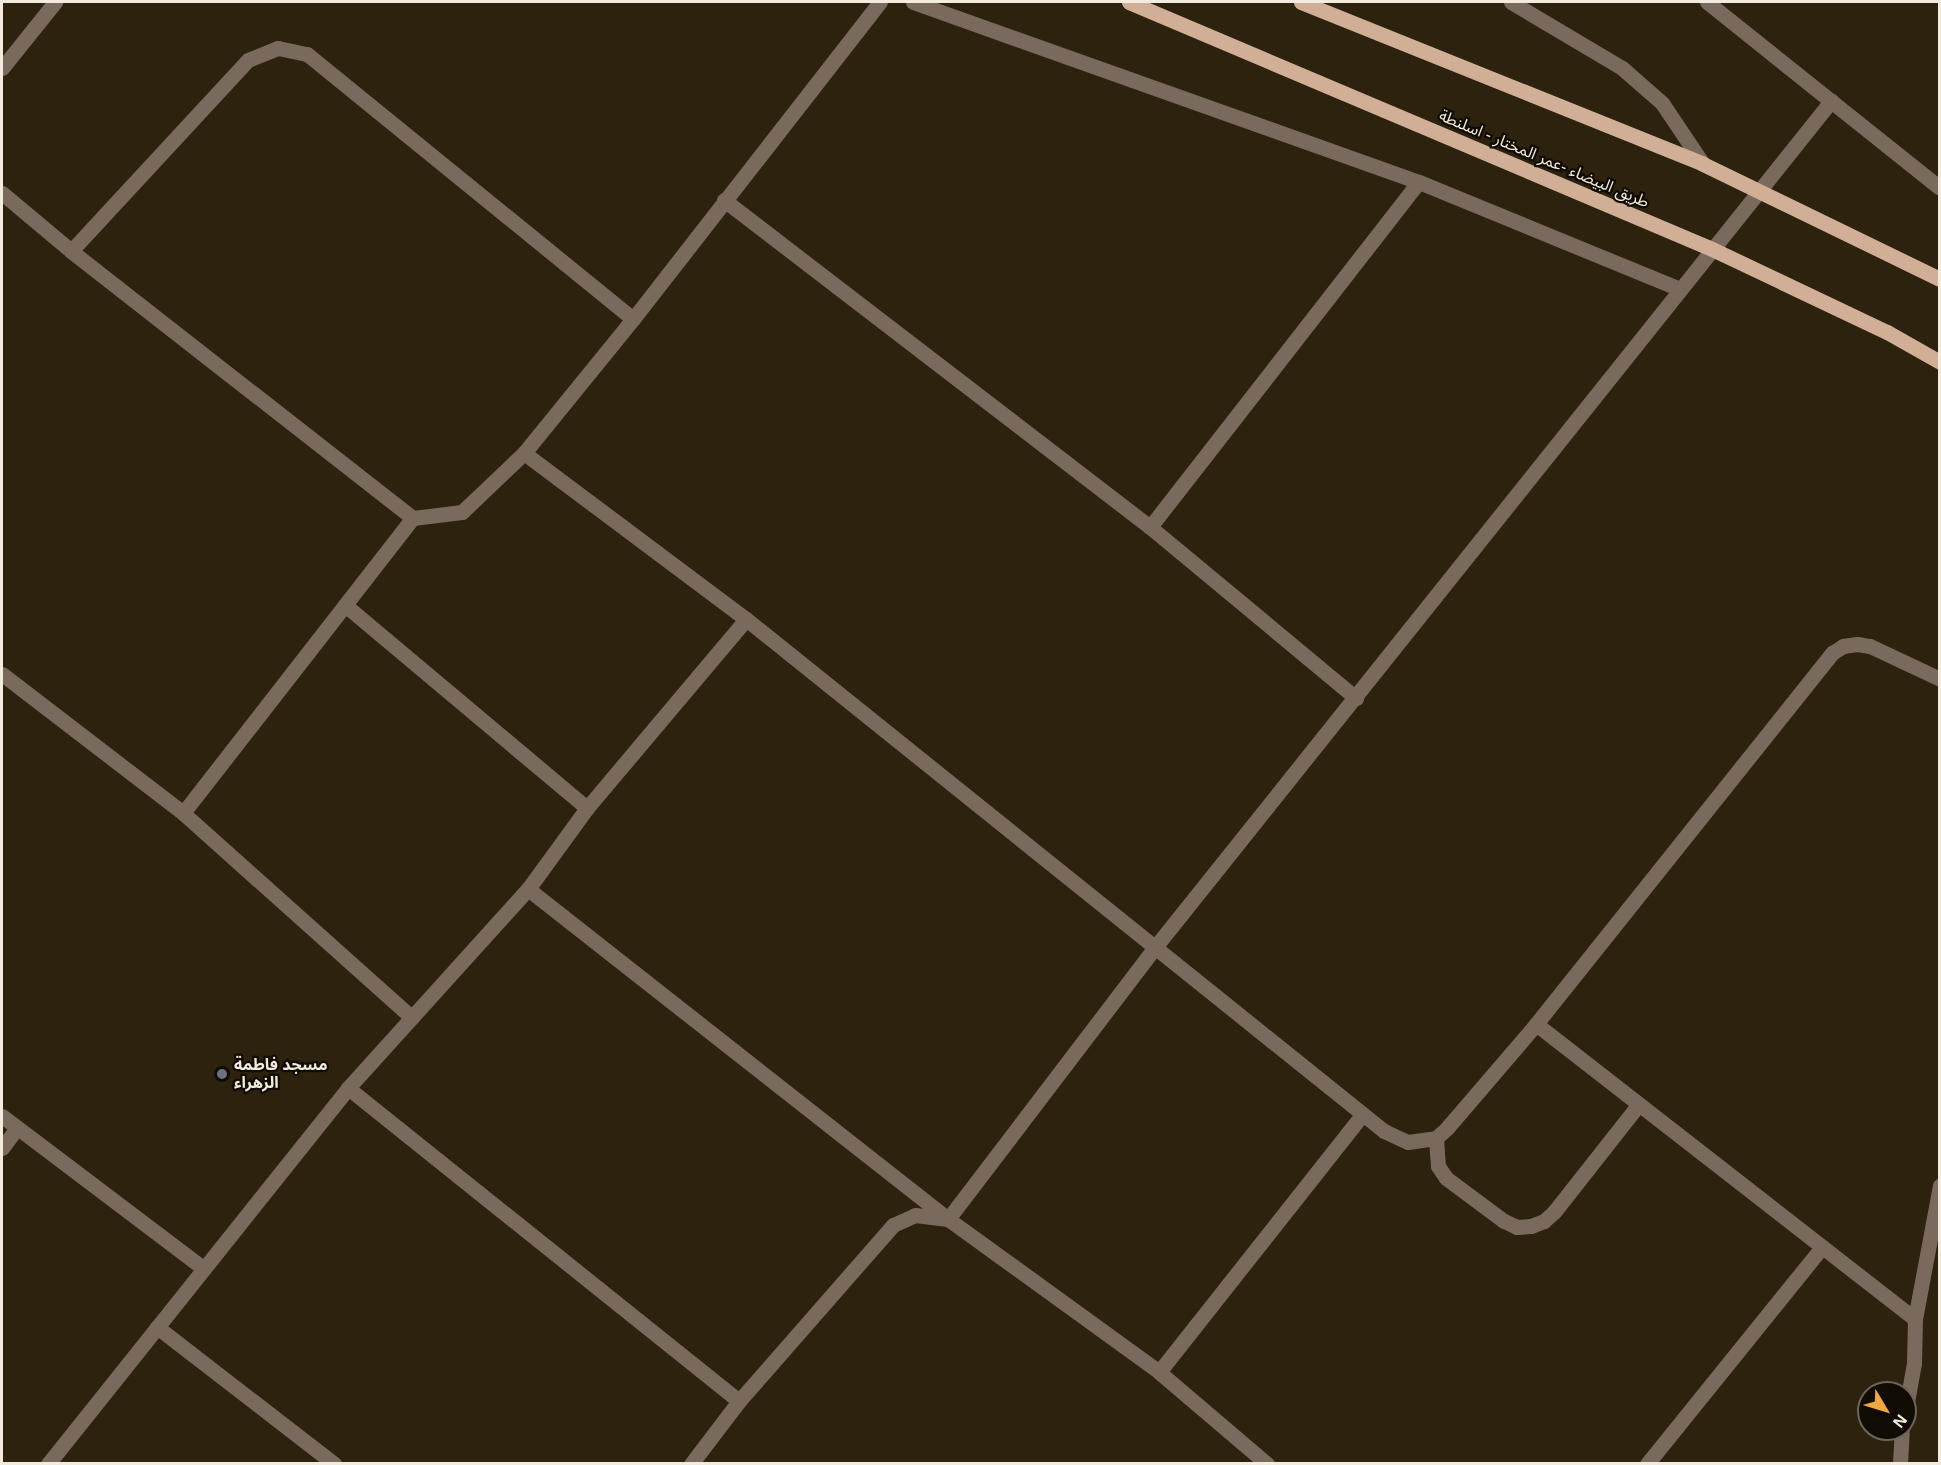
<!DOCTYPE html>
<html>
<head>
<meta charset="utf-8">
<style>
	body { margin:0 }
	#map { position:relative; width:1941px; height:1465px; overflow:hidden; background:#2c220d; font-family:Helvetica,"Noto Sans Arabic",sans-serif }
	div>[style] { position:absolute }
	.minor>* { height:15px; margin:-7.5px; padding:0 7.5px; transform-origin:7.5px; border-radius:7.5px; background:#7a695d }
	.major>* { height:15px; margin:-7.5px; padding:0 7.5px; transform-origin:7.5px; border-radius:7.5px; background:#d1ae96 }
	.dots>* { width:16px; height:16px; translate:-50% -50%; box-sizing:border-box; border:3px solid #100c04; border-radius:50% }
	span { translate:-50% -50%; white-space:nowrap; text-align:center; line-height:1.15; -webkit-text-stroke:4.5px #100c04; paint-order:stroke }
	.street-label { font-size:16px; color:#f2ebde }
	.poi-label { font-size:16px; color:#f2ebde; font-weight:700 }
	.left { translate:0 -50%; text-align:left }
	.frame { position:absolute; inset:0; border:3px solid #f2ebde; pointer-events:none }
	.north { position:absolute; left:1857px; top:1381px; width:60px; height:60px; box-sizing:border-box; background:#100c04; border:2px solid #6a655b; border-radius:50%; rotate:128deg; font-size:16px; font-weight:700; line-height:24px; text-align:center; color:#f2ebde }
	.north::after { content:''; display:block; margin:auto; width:21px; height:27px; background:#efa73e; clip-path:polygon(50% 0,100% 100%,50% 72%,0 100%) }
</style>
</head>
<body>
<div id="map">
	<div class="minor">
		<div style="left:913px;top:2px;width:537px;rotate:19.58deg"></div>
		<div style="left:1419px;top:182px;width:282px;rotate:22.3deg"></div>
		<div style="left:1511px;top:2px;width:129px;rotate:30.7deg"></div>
		<div style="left:1622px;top:68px;width:53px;rotate:41.2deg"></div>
		<div style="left:1662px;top:103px;width:73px;rotate:56.1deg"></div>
		<div style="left:1707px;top:2px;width:297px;rotate:38.6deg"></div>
		<div style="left:2px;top:68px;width:85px;rotate:-51.2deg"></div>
		<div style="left:2px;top:193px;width:90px;rotate:40deg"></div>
		<div style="left:71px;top:251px;width:434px;rotate:38deg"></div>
		<div style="left:413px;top:518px;width:49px;rotate:-7deg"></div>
		<div style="left:462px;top:512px;width:86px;rotate:-43.6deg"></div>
		<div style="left:524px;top:453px;width:173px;rotate:-50.9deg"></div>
		<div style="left:633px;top:319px;width:402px;rotate:-52.1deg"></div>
		<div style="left:724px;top:200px;width:537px;rotate:37.51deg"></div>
		<div style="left:1150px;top:527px;width:268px;rotate:39.7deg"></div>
		<div style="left:71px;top:251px;width:260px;rotate:-47.2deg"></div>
		<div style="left:248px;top:60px;width:32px;rotate:-22deg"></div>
		<div style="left:278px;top:48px;width:30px;rotate:12deg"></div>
		<div style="left:307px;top:54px;width:420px;rotate:39.1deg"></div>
		<div style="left:524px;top:453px;width:277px;rotate:36.8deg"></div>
		<div style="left:746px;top:619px;width:818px;rotate:38.75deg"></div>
		<div style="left:1384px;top:1131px;width:26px;rotate:25deg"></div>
		<div style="left:1408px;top:1142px;width:28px;rotate:-8deg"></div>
		<div style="left:1436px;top:1138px;width:15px;rotate:-42deg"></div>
		<div style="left:1447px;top:1128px;width:137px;rotate:-49.4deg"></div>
		<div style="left:1536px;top:1024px;width:475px;rotate:-51.4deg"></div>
		<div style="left:1832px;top:653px;width:13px;rotate:-32deg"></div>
		<div style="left:1843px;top:646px;width:14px;rotate:-8deg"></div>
		<div style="left:1857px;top:644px;width:13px;rotate:9deg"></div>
		<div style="left:1870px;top:646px;width:77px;rotate:25.2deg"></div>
		<div style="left:1150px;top:527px;width:437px;rotate:-52.1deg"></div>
		<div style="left:345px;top:605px;width:316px;rotate:40deg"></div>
		<div style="left:2px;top:674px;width:228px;rotate:37.5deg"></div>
		<div style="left:183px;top:813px;width:307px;rotate:41.8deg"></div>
		<div style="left:183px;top:813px;width:374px;rotate:-52.1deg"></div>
		<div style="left:528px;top:889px;width:534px;rotate:38.16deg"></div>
		<div style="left:948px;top:1219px;width:261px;rotate:35.9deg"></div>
		<div style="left:1159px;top:1372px;width:142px;rotate:40.4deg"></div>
		<div style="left:1536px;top:1024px;width:480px;rotate:37.9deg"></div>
		<div style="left:348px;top:1088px;width:501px;rotate:38.68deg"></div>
		<div style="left:2px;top:1116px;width:252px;rotate:37.1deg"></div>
		<div style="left:1436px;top:1138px;width:28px;rotate:86deg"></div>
		<div style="left:1438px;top:1166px;width:14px;rotate:56deg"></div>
		<div style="left:1446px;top:1178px;width:72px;rotate:36.6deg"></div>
		<div style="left:1504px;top:1221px;width:14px;rotate:25deg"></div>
		<div style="left:1517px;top:1227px;width:14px;rotate:-4deg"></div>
		<div style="left:1531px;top:1226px;width:14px;rotate:-21deg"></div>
		<div style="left:1544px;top:1221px;width:13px;rotate:-42deg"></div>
		<div style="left:1554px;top:1212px;width:137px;rotate:-51.8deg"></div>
		<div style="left:2px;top:1148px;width:25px;rotate:-53deg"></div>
		<div style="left:948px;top:1219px;width:343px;rotate:-52.7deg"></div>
		<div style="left:1156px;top:946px;width:1082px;rotate:-51.38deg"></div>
		<div style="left:157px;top:1327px;width:224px;rotate:37.7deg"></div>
		<div style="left:1159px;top:1372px;width:328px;rotate:-51.7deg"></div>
		<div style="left:1905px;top:1413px;width:51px;rotate:-79.8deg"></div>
		<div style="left:1914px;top:1363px;width:44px;rotate:-88.7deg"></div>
		<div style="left:1915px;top:1319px;width:136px;rotate:-79.4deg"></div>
		<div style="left:48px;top:1464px;width:481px;rotate:-51.4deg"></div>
		<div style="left:348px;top:1088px;width:268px;rotate:-47.9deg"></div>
		<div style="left:528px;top:889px;width:100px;rotate:-53.9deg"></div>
		<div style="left:587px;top:808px;width:247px;rotate:-49.9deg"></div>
		<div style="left:691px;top:1464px;width:79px;rotate:-52.7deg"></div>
		<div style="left:739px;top:1401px;width:234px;rotate:-48.8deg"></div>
		<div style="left:893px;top:1225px;width:24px;rotate:-24deg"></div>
		<div style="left:915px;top:1215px;width:33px;rotate:7deg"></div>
		<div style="left:1647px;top:1464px;width:279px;rotate:-51.1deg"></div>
		<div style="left:1900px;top:1464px;width:35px;rotate:-87deg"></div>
	</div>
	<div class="major">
		<div style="left:1129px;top:2px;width:633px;rotate:22.96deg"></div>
		<div style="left:1712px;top:249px;width:194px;rotate:25.4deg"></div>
		<div style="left:1887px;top:332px;width:61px;rotate:29.5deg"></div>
		<div style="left:1301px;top:2px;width:433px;rotate:21.9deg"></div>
		<div style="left:1703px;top:164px;width:263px;rotate:25.9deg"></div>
	</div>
	<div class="dots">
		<div style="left:222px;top:1074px;background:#6b7280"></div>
	</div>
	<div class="street-label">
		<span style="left:1544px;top:159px;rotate:23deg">طريق البيضاء -عمر المختار - اسلنطة</span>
	</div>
	<div class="poi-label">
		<span class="left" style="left:234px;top:1074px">مسجد فاطمة<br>الزهراء</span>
	</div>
	<div class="frame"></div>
	<div class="north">N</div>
</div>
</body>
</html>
